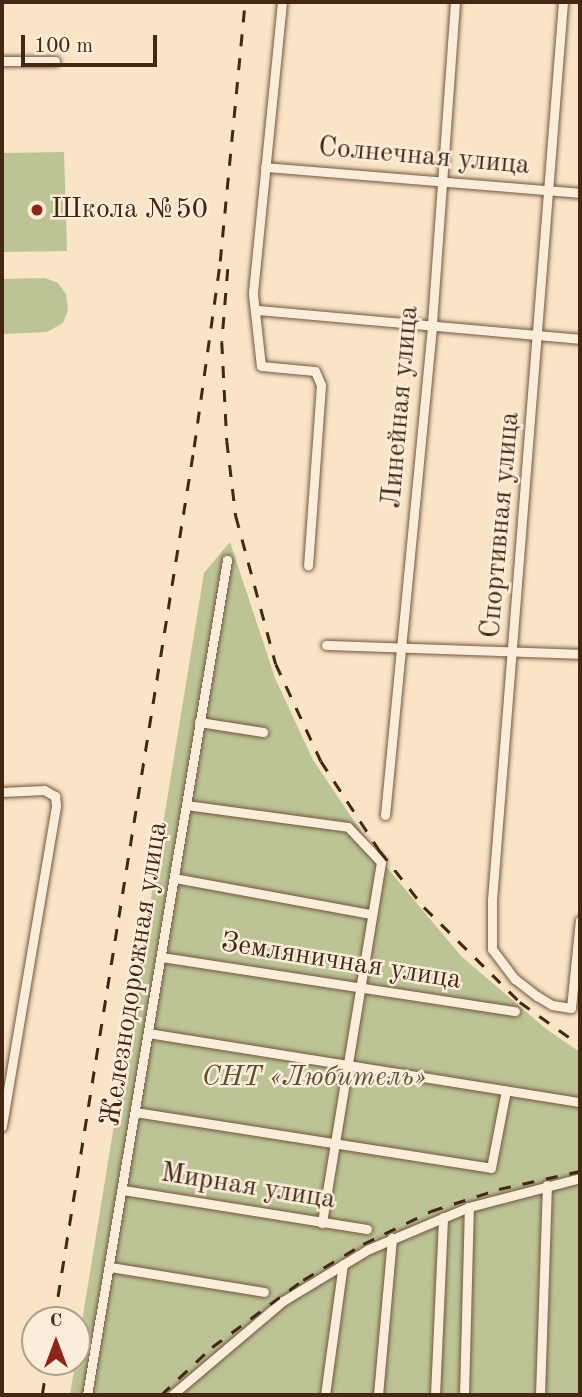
<!DOCTYPE html>
<html>
<head>
<meta charset="utf-8">
<style>
	body { margin:0 }
	#map { position:relative; width:582px; height:1397px; overflow:hidden; background:#f9e4c5; font-family:"Old Standard TT",serif }
	div>[style] { position:absolute }
	.green>* { inset:0; background:#bcc495 }
	.roads { filter:drop-shadow(0 0 2px #71563f) drop-shadow(0 0 2px #71563f) }
	.minor>* { height:9px; margin:-4.5px; padding:0 4.5px; transform-origin:4.5px; border-radius:4.5px; background:#fbedd9 }
	.rail>* { height:2.5px; margin-top:-1.25px; transform-origin:0; background:repeating-linear-gradient(90deg,#442712 0 12px,transparent 0 24px) }
	.dots>* { width:19px; height:19px; translate:-50% -50%; box-sizing:border-box; border:4px solid #fbedd9; border-radius:50% }
	span { translate:-50% -50%; white-space:nowrap; text-align:center; line-height:1.15; -webkit-text-stroke:5px #fbedd9; paint-order:stroke }
	.street-label { font-size:28px; color:#442712 }
	.poi-label { font-size:28px; color:#442712 }
	.left { translate:0 -50%; text-align:left }
	.park-label { font-size:28px; color:#624e33; font-style:italic }
	.frame { position:absolute; inset:0; border:4px solid #442712; pointer-events:none }
	.north { position:absolute; left:21px; top:1306px; width:70px; height:70px; box-sizing:border-box; background:#fbedd9; border:2px solid #b29e89; border-radius:50%; rotate:0deg; font-size:19px; font-weight:700; line-height:28px; text-align:center; color:#442712 }
	.north::after { content:''; display:block; margin:auto; width:24px; height:32px; background:#8f2418; clip-path:polygon(50% 0,100% 100%,50% 72%,0 100%) }
	.scale { position:absolute; left:21px; top:35px; width:136px; height:32px; box-sizing:border-box; border:4px solid #442712; border-top:0; padding-left:9px; font-size:21px; line-height:24px; white-space:nowrap; color:#442712; -webkit-text-stroke:5px #fbedd9; paint-order:stroke }
</style>
</head>
<body>
<div id="map">
	<div class="green">
		<div style="clip-path:polygon(64px 152px,67px 251px,2px 252px,2px 153px)"></div>
		<div style="clip-path:polygon(45px 278px,58px 283px,66px 294px,68px 310px,63px 323px,47px 332px,2px 334px,2px 279px)"></div>
		<div style="clip-path:polygon(230px 542px,275px 678px,313px 760px,379px 858px,461px 956px,546px 1029px,580px 1052px,580px 1395px,70px 1395px,204px 573px)"></div>
	</div>
	<div class="roads">
		<div class="minor">
			<div style="left:282px;top:2px;width:293px;rotate:95.7deg"></div>
			<div style="left:253px;top:294px;width:72px;rotate:83.7deg"></div>
			<div style="left:261px;top:366px;width:54px;rotate:5.3deg"></div>
			<div style="left:315px;top:371px;width:15px;rotate:67deg"></div>
			<div style="left:321px;top:385px;width:181px;rotate:94.1deg"></div>
			<div style="left:563px;top:2px;width:901px;rotate:94.52deg"></div>
			<div style="left:492px;top:900px;width:49px;rotate:90deg"></div>
			<div style="left:492px;top:949px;width:38px;rotate:53deg"></div>
			<div style="left:515px;top:979px;width:28px;rotate:38deg"></div>
			<div style="left:537px;top:996px;width:17px;rotate:31deg"></div>
			<div style="left:552px;top:1005px;width:19px;rotate:9deg"></div>
			<div style="left:571px;top:1008px;width:88px;rotate:-84.2deg"></div>
			<div style="left:2px;top:61px;width:53px"></div>
			<div style="left:265px;top:167px;width:316px;rotate:4.7deg"></div>
			<div style="left:257px;top:310px;width:324px;rotate:5.1deg"></div>
			<div style="left:326px;top:645px;width:254px;rotate:2deg"></div>
			<div style="left:199px;top:722px;width:65px;rotate:8.9deg"></div>
			<div style="left:2px;top:792px;width:42px;rotate:-2.7deg"></div>
			<div style="left:44px;top:790px;width:13px;rotate:29deg"></div>
			<div style="left:55px;top:796px;width:10px;rotate:84deg"></div>
			<div style="left:56px;top:806px;width:325px;rotate:99.6deg"></div>
			<div style="left:186px;top:805px;width:163px;rotate:7.7deg"></div>
			<div style="left:348px;top:827px;width:48px;rotate:46.7deg"></div>
			<div style="left:381px;top:862px;width:366px;rotate:99.3deg"></div>
			<div style="left:385px;top:815px;width:494px;rotate:-84.5deg"></div>
			<div style="left:432px;top:323px;width:322px;rotate:-85.9deg"></div>
			<div style="left:174px;top:878px;width:200px;rotate:10.4deg"></div>
			<div style="left:161px;top:957px;width:358px;rotate:8.7deg"></div>
			<div style="left:148px;top:1033px;width:437px;rotate:9.1deg"></div>
			<div style="left:135px;top:1112px;width:360px;rotate:8.9deg"></div>
			<div style="left:491px;top:1168px;width:79px;rotate:-79.1deg"></div>
			<div style="left:123px;top:1190px;width:247px;rotate:9.1deg"></div>
			<div style="left:110px;top:1267px;width:156px;rotate:9.2deg"></div>
			<div style="left:87px;top:1395px;width:847px;rotate:-80.48deg"></div>
			<div style="left:172px;top:1395px;width:145px;rotate:-40.3deg"></div>
			<div style="left:283px;top:1301px;width:100px;rotate:-31.2deg"></div>
			<div style="left:369px;top:1249px;width:108px;rotate:-22.8deg"></div>
			<div style="left:469px;top:1207px;width:115px;rotate:-14.6deg"></div>
			<div style="left:325px;top:1395px;width:132px;rotate:-82.2deg"></div>
			<div style="left:378px;top:1395px;width:158px;rotate:-84.9deg"></div>
			<div style="left:435px;top:1395px;width:178px;rotate:-87.4deg"></div>
			<div style="left:464px;top:1395px;width:188px;rotate:-88.5deg"></div>
			<div style="left:540px;top:1395px;width:210px;rotate:-88.1deg"></div>
		</div>
	</div>
	<div class="rail">
		<div style="left:228px;top:269px;width:73px;rotate:94.7deg"></div>
		<div style="left:222px;top:342px;width:99px;rotate:87.1deg"></div>
		<div style="left:227px;top:441px;width:76px;rotate:83.2deg"></div>
		<div style="left:236px;top:516px;width:153px;rotate:74.9deg"></div>
		<div style="left:276px;top:664px;width:107px;rotate:65.1deg"></div>
		<div style="left:321px;top:761px;width:108px;rotate:56.8deg"></div>
		<div style="left:380px;top:851px;width:71px;rotate:51.8deg"></div>
		<div style="left:424px;top:907px;width:135px;rotate:44.7deg"></div>
		<div style="left:520px;top:1002px;width:74px;rotate:35.6deg"></div>
		<div style="left:54px;top:1320px;width:884px;rotate:-80.89deg"></div>
		<div style="left:194px;top:447px;width:188px;rotate:-82deg"></div>
		<div style="left:220px;top:261px;width:260px;rotate:-84.5deg"></div>
		<div style="left:42px;top:1395px;width:33px;rotate:-81deg"></div>
		<div style="left:161px;top:1395px;width:70px;rotate:-43.3deg"></div>
		<div style="left:212px;top:1347px;width:113px;rotate:-36.4deg"></div>
		<div style="left:303px;top:1280px;width:70px;rotate:-31deg"></div>
		<div style="left:363px;top:1244px;width:76px;rotate:-25.9deg"></div>
		<div style="left:431px;top:1211px;width:71px;rotate:-17.9deg"></div>
		<div style="left:499px;top:1189px;width:83px;rotate:-12.5deg"></div>
	</div>
	<div class="dots">
		<div style="left:37px;top:210px;background:#8f2418"></div>
	</div>
	<div class="street-label">
		<span style="left:424px;top:157px;rotate:5deg">Солнечная улица</span>
		<span style="left:401px;top:407px;rotate:-85deg">Линейная улица</span>
		<span style="left:501px;top:525px;rotate:-85deg">Спортивная улица</span>
		<span style="left:341px;top:962px;rotate:9deg">Земляничная улица</span>
		<span style="left:135px;top:974px;rotate:-81deg">Железнодорожная улица</span>
		<span style="left:248px;top:1187px;rotate:9deg">Мирная улица</span>
	</div>
	<div class="poi-label">
		<span class="left" style="left:51px;top:210px">Школа №50</span>
	</div>
	<div class="park-label">
		<span style="left:314px;top:1078px">СНТ «Любитель»</span>
	</div>
	<div class="frame"></div>
	<div class="north">С</div>
	<div class="scale">100 m</div>
</div>
</body>
</html>
